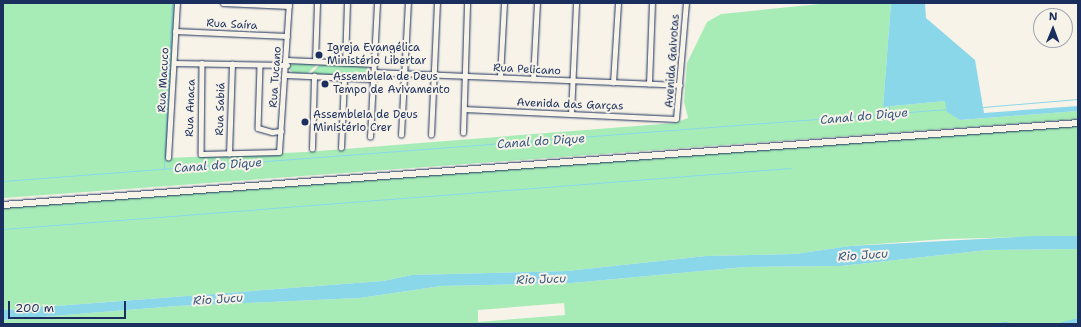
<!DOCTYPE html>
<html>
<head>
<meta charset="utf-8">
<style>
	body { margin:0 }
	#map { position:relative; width:1081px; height:327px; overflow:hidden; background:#f7f3e8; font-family:"Shantell Sans",sans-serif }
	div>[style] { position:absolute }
	.green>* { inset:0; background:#a7ecb7 }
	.water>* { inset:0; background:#8ad7e9 }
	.stream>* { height:1px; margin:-0.5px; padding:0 0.5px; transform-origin:0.5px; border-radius:0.5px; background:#8ad7e9 }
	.canal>* { height:4px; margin:-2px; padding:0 2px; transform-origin:2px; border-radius:2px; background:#8ad7e9 }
	.roads { filter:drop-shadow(0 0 1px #1b2f5e) drop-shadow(0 0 1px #1b2f5e) }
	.street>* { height:4.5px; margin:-2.25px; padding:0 2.25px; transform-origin:2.25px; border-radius:2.25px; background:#f7f3e8 }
	.secondary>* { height:6px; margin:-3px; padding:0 3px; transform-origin:3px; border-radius:3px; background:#f7f3e8 }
	.dots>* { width:11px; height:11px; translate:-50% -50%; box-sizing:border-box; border:2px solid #f7f3e8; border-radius:50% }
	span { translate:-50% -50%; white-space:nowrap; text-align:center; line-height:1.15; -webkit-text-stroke:4px #f7f3e8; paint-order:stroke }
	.street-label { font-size:11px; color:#1b2f5e }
	.poi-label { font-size:11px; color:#1b2f5e }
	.left { translate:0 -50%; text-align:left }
	.water-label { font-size:12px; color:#375981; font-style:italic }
	.frame { position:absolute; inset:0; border:4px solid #1b2f5e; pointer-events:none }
	.north { position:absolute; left:1033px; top:8px; width:40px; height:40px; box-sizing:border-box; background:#f7f3e8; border:1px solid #9fa5b1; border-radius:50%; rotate:1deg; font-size:11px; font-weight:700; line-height:16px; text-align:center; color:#1b2f5e }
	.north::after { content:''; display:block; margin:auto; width:14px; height:18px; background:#1b2f5e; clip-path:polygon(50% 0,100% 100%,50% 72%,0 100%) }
	.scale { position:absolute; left:8px; top:301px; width:118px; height:18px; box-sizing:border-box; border:2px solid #1b2f5e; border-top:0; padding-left:5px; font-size:12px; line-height:14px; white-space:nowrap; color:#1b2f5e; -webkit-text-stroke:3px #f7f3e8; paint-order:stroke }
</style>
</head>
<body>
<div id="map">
	<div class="green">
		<div style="clip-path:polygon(3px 3px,176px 3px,167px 158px,306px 152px,675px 123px,688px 118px,684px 102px,687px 63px,707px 22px,721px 14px,830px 3px,891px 3px,883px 107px,945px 101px,960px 120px,1078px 111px,1078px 119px,3px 198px)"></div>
		<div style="clip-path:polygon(294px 63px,317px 64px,308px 73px,293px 73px,288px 67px)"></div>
		<div style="clip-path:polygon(320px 64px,366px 67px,370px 71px,366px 76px,311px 74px)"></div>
		<div style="clip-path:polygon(1078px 125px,1078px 236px,945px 239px,850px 246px,795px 254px,706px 256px,567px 271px,412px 275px,383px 281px,3px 310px,3px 205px)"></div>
		<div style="clip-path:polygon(evenodd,1078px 249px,1078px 324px,3px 324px,3px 320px,177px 306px,360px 298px,441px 286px,572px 283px,745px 267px,841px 266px,988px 250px,1078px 249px,564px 303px,565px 315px,478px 322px,478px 310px,564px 303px)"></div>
	</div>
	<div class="water">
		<div style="clip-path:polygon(891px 3px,925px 3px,926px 18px,975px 60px,984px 113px,1078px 106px,1078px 111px,960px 120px,947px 112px,945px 101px,883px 107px)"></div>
		<div style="clip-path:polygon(1037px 236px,1078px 236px,1078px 249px,988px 250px,841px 266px,745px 267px,572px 283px,441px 286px,360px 298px,177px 306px,3px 320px,3px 310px,383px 281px,412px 275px,567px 271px,706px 256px,795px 254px,850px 246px)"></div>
	</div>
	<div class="stream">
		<div style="left:983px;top:107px;width:95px;rotate:-4.8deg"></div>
		<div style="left:889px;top:113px;width:7px;rotate:-90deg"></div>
		<div style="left:164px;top:168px;width:165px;rotate:-87.2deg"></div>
		<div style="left:3px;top:181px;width:948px;rotate:-4.36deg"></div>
		<div style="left:3px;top:229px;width:790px;rotate:-4.43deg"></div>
	</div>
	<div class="canal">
		<div style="left:1003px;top:324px;width:4px"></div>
		<div style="left:1063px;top:324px;width:16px;rotate:-15deg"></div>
	</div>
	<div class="roads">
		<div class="street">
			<div style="left:223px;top:3px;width:66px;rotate:2.6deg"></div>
			<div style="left:175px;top:31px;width:112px;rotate:2.6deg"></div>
			<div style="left:287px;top:60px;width:87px;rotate:2.6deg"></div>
			<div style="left:315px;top:61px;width:58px;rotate:-88deg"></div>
			<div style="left:174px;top:63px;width:113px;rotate:1deg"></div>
			<div style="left:202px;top:63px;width:91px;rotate:90.6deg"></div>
			<div style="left:201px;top:154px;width:78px;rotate:-1.5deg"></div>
			<div style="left:279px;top:152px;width:149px;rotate:-86.2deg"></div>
			<div style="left:345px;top:63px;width:60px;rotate:-88.1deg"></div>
			<div style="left:260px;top:65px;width:63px;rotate:91.8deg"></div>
			<div style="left:258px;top:128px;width:15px;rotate:16deg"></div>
			<div style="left:272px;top:132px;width:9px;rotate:-6deg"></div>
			<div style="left:373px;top:72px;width:307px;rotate:2.4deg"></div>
			<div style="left:286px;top:75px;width:87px;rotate:2.6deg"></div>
			<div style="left:500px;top:77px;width:74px;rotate:-86.9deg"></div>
			<div style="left:533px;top:79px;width:76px;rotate:-87deg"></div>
			<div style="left:613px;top:83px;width:80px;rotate:-86.4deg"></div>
			<div style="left:649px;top:84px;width:81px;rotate:-87.9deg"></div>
			<div style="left:464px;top:109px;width:212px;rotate:2.7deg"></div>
			<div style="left:676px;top:119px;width:116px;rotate:-85.1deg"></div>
			<div style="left:571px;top:114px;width:111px;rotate:-87.4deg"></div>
			<div style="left:463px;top:133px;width:130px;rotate:-88.2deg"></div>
			<div style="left:401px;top:135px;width:132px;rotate:-87deg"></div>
			<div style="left:431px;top:135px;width:132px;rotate:-87.4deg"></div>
			<div style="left:370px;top:137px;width:134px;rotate:-87deg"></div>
			<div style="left:341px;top:148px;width:70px;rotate:-87.5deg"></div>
			<div style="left:312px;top:149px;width:73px;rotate:-88.4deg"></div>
			<div style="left:229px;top:154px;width:90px;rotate:-88.1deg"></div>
			<div style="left:168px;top:158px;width:155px;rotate:-86.7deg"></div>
		</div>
		<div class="secondary">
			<div style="left:3px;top:205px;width:1078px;rotate:-4.36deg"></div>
		</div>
	</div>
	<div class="dots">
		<div style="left:319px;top:55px;background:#1b2f5e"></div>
		<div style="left:325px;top:84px;background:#1b2f5e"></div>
		<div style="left:305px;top:122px;background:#1b2f5e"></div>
	</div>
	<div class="street-label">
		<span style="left:232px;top:25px;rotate:3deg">Rua Saíra</span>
		<span style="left:673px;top:61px;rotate:-86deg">Avenida Gaivotas</span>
		<span style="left:527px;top:70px;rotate:3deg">Rua Pelicano</span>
		<span style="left:276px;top:77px;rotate:-86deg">Rua Tucano</span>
		<span style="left:164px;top:80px;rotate:-87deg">Rua Macuco</span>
		<span style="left:570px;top:105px;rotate:2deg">Avenida das Garças</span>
		<span style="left:191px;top:108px;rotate:-88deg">Rua Anaca</span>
		<span style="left:221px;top:109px;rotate:-88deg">Rua Sabiá</span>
	</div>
	<div class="poi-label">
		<span class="left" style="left:327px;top:55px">Igreja Evangélica<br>Ministério Libertar</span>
		<span class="left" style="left:333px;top:84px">Assembleia de Deus<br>Tempo de Avivamento</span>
		<span class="left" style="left:313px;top:122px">Assembleia de Deus<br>Ministério Crer</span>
	</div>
	<div class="water-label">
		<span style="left:864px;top:117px;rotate:-5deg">Canal do Dique</span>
		<span style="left:541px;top:142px;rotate:-4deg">Canal do Dique</span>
		<span style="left:218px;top:166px;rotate:-4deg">Canal do Dique</span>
		<span style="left:863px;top:256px;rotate:-4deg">Rio Jucu</span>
		<span style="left:541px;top:280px;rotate:-2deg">Rio Jucu</span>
		<span style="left:218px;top:300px;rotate:-4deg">Rio Jucu</span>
	</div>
	<div class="frame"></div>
	<div class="north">N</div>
	<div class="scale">200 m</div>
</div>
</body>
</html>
